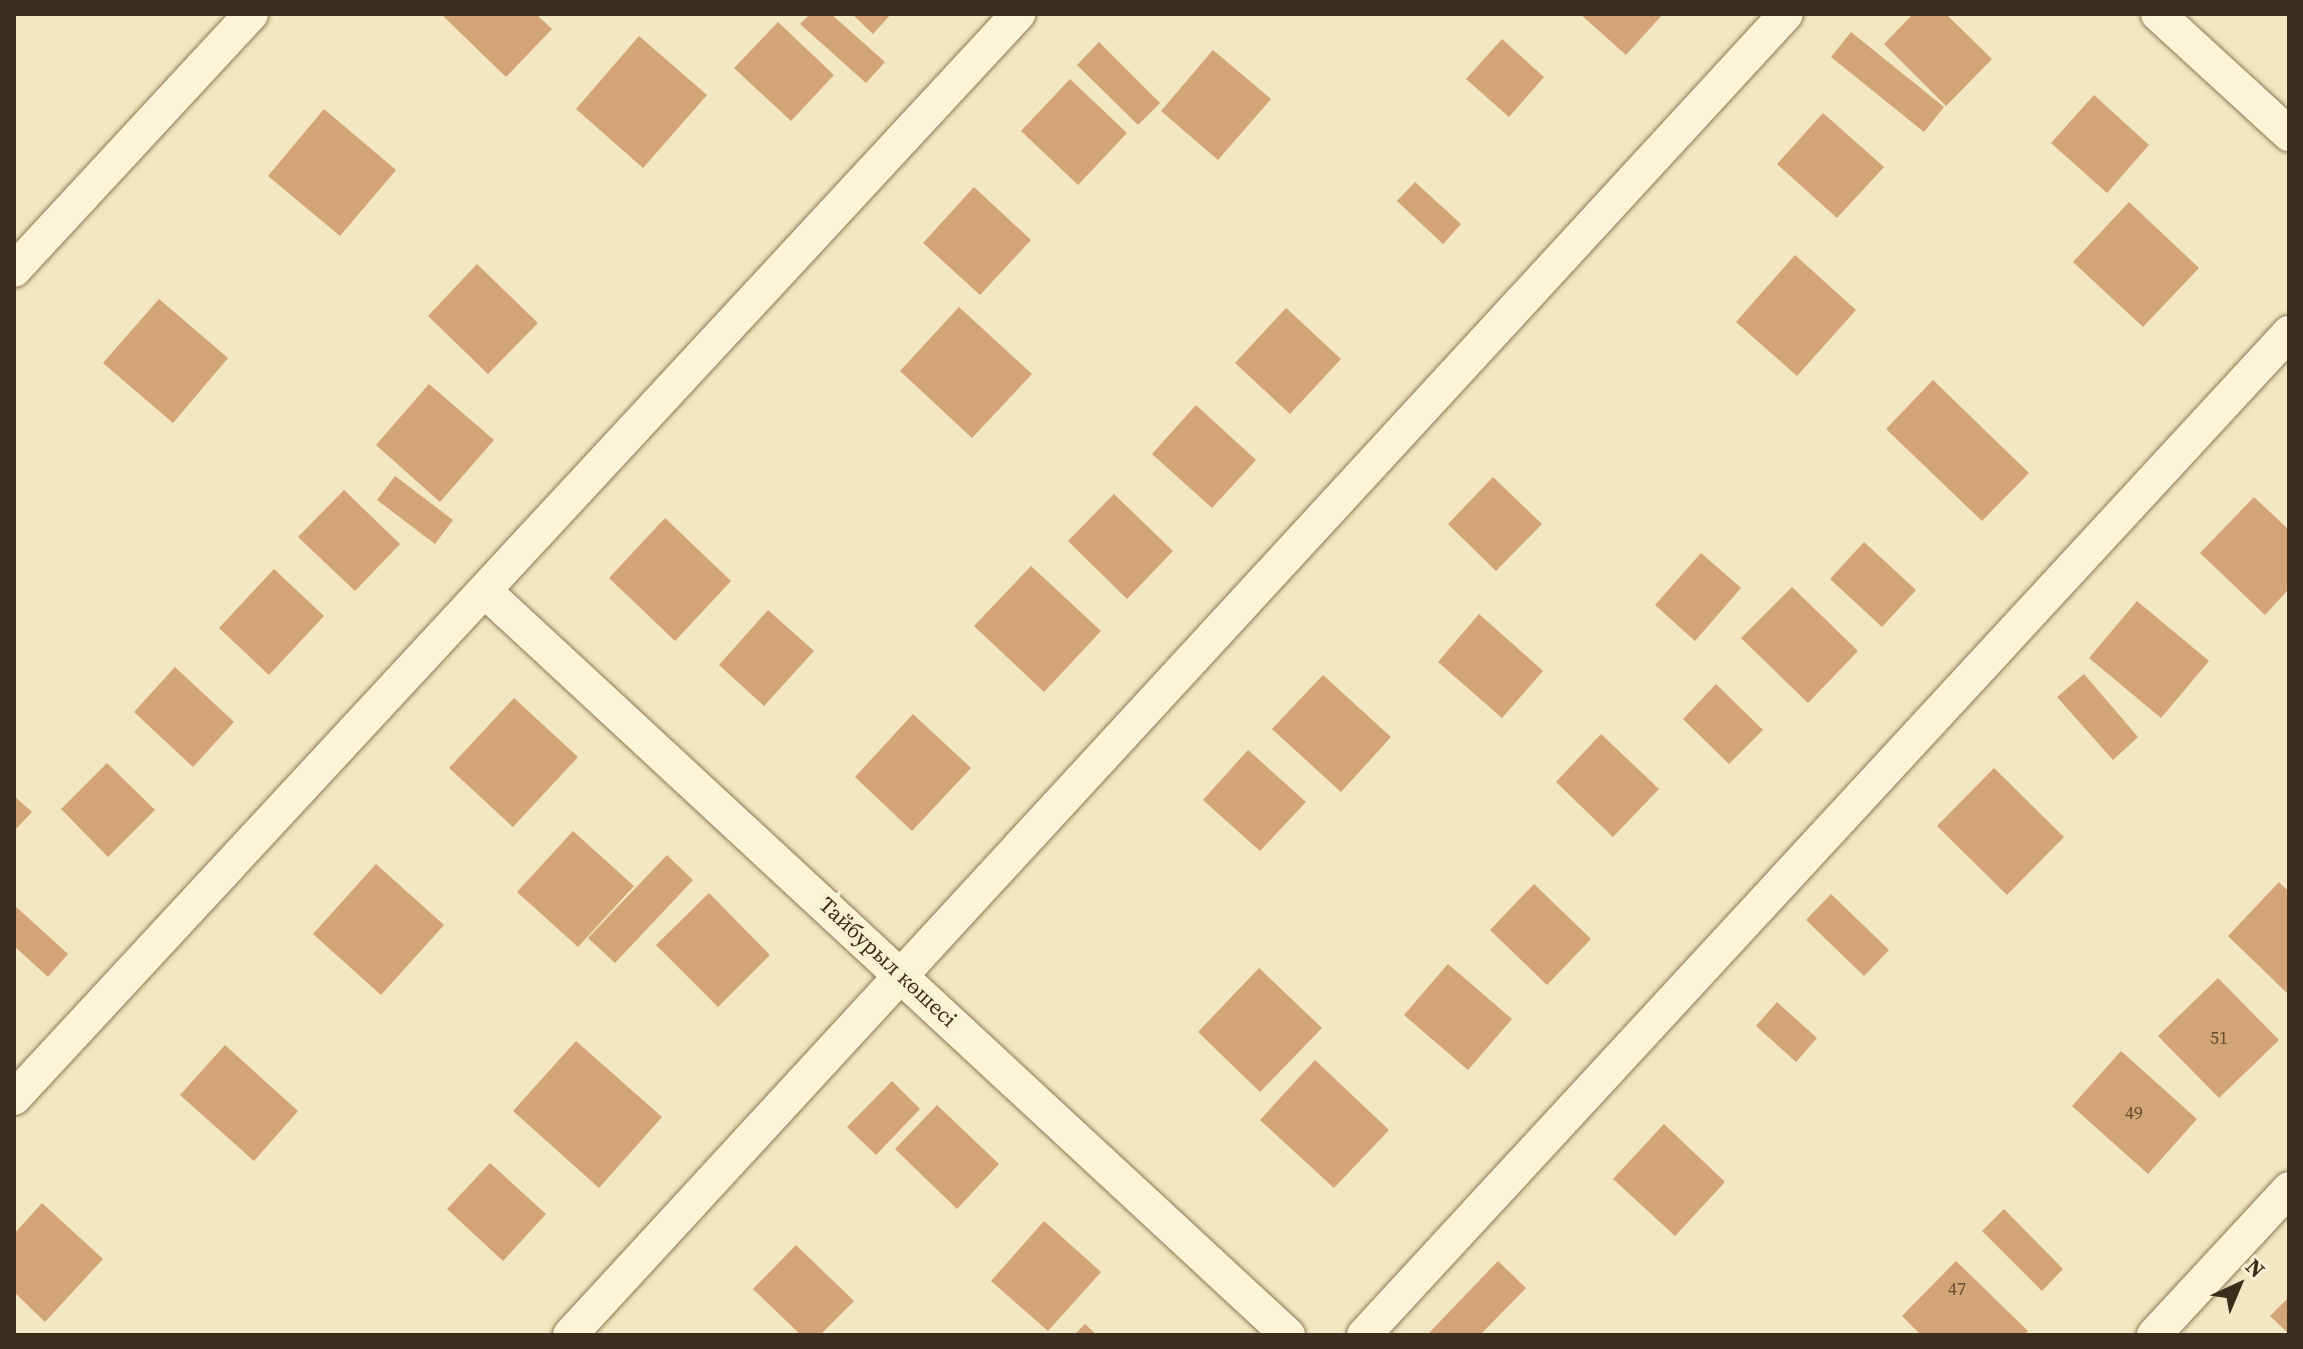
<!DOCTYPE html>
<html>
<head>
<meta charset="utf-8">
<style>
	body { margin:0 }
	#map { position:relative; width:2303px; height:1349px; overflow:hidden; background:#f2e7c2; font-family:"Source Serif 4",serif }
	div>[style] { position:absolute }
	.building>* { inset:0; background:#d3a475 }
	.roads { filter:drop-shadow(0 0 2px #8e7957) drop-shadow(0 0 2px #8e7957) }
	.street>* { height:34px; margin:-17px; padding:0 17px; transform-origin:17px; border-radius:17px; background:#fcf4d6 }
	span { translate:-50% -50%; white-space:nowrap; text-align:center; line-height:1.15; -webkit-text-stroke:8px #f8f1d2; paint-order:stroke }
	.number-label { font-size:18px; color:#624c33 }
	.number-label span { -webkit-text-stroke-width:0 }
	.street-label { font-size:22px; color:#3c2e1d }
	.frame { position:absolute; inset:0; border:16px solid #3c2e1d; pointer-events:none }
	.north { position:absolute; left:2199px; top:1245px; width:80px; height:80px; -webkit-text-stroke:6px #f8f1d2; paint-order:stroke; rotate:44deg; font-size:22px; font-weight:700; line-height:32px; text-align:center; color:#3c2e1d }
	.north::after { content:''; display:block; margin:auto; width:28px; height:36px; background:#3c2e1d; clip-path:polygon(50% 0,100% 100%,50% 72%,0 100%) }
</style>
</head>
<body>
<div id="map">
	<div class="building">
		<div style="clip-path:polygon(441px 14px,536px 14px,552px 29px,506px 77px)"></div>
		<div style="clip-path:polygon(810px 14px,831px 14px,885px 62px,866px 83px,800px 24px)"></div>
		<div style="clip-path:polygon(852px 14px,891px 14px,873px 34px)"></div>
		<div style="clip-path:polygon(1580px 14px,1663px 14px,1626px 55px)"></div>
		<div style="clip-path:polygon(1913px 14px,1946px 14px,1992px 59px,1946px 106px,1884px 44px)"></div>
		<div style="clip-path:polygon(778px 22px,834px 75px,791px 121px,734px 68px)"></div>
		<div style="clip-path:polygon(1851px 32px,1944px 107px,1924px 132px,1831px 57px)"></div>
		<div style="clip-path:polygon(639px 36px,707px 95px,643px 168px,576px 109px)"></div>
		<div style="clip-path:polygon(1502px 39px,1544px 77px,1509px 117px,1466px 79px)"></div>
		<div style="clip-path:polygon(1099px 42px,1160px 103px,1138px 125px,1077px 65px)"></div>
		<div style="clip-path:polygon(1213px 50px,1271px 99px,1218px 160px,1161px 111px)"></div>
		<div style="clip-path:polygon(1070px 79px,1127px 133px,1078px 185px,1021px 131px)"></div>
		<div style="clip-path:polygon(2094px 95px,2149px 145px,2107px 193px,2051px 143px)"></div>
		<div style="clip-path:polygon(324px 109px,396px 170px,340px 236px,268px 176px)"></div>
		<div style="clip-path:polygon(1823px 113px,1884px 167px,1837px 218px,1777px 164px)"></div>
		<div style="clip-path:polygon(1415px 182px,1461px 224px,1443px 244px,1397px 201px)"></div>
		<div style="clip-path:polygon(974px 187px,1031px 240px,980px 295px,923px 243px)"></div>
		<div style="clip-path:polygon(2129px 202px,2199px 268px,2143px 327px,2073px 262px)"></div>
		<div style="clip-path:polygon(1795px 255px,1856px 310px,1797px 376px,1736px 322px)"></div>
		<div style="clip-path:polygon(477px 264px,538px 323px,488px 374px,428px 316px)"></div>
		<div style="clip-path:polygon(159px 299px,228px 358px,173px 423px,103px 363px)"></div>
		<div style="clip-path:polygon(959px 307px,1032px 374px,972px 438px,900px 371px)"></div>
		<div style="clip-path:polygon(1286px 308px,1341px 359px,1290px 414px,1235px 363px)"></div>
		<div style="clip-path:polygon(1933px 380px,2029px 473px,1982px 521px,1886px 429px)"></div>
		<div style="clip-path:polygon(429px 384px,494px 440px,440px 502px,376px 445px)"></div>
		<div style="clip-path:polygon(1196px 405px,1256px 460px,1212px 508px,1152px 454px)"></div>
		<div style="clip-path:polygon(395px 476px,453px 520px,435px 544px,377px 500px)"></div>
		<div style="clip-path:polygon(1493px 477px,1542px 524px,1496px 571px,1448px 524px)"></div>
		<div style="clip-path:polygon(344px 490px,400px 544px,355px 591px,298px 537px)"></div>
		<div style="clip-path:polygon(1114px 494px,1173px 551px,1127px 599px,1068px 541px)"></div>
		<div style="clip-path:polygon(2254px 497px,2289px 530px,2289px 589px,2265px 615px,2200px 553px)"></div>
		<div style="clip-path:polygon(665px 518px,731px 581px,675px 641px,609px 578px)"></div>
		<div style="clip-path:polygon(1864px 542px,1916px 590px,1882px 627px,1830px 579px)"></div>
		<div style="clip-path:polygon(1701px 553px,1741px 588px,1695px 641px,1655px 605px)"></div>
		<div style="clip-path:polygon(1031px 566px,1101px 631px,1044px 692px,974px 626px)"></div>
		<div style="clip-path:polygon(274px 569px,324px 616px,269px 675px,219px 628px)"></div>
		<div style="clip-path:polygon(1792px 587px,1858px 651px,1808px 703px,1741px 638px)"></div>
		<div style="clip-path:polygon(2137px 601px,2209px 661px,2161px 718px,2089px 658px)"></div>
		<div style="clip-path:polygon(768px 610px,814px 651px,764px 706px,719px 665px)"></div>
		<div style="clip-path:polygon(1479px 614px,1543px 671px,1502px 718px,1438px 662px)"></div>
		<div style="clip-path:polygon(175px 667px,234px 722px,193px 767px,134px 712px)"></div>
		<div style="clip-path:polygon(2084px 674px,2138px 737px,2113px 760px,2057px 697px)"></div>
		<div style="clip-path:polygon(1323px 675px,1391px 737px,1341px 792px,1272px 729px)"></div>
		<div style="clip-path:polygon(1716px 684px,1763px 730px,1729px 764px,1683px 719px)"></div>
		<div style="clip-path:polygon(514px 698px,578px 757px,513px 827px,449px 768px)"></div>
		<div style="clip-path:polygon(913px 714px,971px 768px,912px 831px,855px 777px)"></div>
		<div style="clip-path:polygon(1601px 734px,1659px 789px,1613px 837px,1556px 782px)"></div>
		<div style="clip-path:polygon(1248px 750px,1306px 802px,1260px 851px,1203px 800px)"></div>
		<div style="clip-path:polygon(107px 763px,155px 810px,108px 857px,61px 809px)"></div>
		<div style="clip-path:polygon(1994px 768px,2064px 837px,2007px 895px,1937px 826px)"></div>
		<div style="clip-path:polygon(14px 796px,32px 812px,14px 831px)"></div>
		<div style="clip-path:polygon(573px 831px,634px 886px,578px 947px,517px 892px)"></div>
		<div style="clip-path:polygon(667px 855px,693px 880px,615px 963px,588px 938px)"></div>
		<div style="clip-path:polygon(376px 864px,444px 925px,381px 995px,313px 934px)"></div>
		<div style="clip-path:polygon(2279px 882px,2289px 892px,2289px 995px,2228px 936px)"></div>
		<div style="clip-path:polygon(1534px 884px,1591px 939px,1547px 985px,1490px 930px)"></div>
		<div style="clip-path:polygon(709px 893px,770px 955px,718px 1007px,656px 945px)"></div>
		<div style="clip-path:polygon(1831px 894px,1889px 950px,1864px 976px,1806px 920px)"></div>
		<div style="clip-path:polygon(14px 905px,68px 954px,48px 977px,14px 946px)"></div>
		<div style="clip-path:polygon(1448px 964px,1512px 1019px,1468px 1070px,1404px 1015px)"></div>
		<div style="clip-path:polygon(1259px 968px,1322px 1028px,1260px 1092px,1198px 1032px)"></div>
		<div style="clip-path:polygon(2218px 978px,2279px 1040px,2219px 1098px,2158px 1036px)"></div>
		<div style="clip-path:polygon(1777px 1002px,1817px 1038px,1796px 1062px,1756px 1026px)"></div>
		<div style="clip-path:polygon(576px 1041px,662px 1117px,599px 1188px,513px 1111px)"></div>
		<div style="clip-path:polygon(225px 1045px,298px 1111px,254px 1161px,180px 1095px)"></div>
		<div style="clip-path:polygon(2121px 1051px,2197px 1119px,2148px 1174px,2072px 1106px)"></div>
		<div style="clip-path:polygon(1315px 1060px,1389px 1130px,1334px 1188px,1260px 1120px)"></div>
		<div style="clip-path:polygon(892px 1081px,920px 1109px,876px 1155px,847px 1127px)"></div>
		<div style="clip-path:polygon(937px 1105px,999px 1164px,957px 1209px,895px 1149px)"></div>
		<div style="clip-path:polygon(1664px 1124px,1725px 1182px,1675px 1236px,1613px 1179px)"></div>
		<div style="clip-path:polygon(490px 1163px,546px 1214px,503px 1261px,447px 1209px)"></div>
		<div style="clip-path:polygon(42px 1203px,103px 1259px,45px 1322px,14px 1292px,14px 1234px)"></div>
		<div style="clip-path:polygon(2004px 1209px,2063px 1269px,2042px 1291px,1982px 1231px)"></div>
		<div style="clip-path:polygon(1044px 1221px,1101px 1272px,1048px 1331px,991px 1281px)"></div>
		<div style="clip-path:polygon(796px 1245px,854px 1301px,820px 1335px,801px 1335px,753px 1289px)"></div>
		<div style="clip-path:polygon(1498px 1261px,1526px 1288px,1480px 1335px,1427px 1335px)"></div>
		<div style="clip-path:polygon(1956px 1261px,2028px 1331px,2024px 1335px,1921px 1335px,1902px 1316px)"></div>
		<div style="clip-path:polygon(2289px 1297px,2289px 1334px,2270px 1316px)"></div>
		<div style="clip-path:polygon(1085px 1324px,1097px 1335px,1074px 1335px)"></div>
	</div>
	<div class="roads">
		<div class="street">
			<div style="left:2158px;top:14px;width:178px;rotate:42.5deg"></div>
			<div style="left:14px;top:270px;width:349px;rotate:-47.2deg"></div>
			<div style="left:485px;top:591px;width:1095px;rotate:42.82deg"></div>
			<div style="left:14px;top:1098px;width:1478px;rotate:-47.19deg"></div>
			<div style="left:570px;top:1335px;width:1795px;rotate:-47.37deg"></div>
			<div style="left:1364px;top:1335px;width:1364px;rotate:-47.29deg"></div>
			<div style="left:2154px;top:1335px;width:199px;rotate:-47.2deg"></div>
		</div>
	</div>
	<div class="number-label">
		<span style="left:2219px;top:1038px">51</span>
		<span style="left:2134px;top:1113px">49</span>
		<span style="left:1957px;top:1289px">47</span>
	</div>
	<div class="street-label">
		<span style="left:888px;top:962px;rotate:43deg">Тайбурыл көшесі</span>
	</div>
	<div class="frame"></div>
	<div class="north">N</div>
</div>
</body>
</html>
